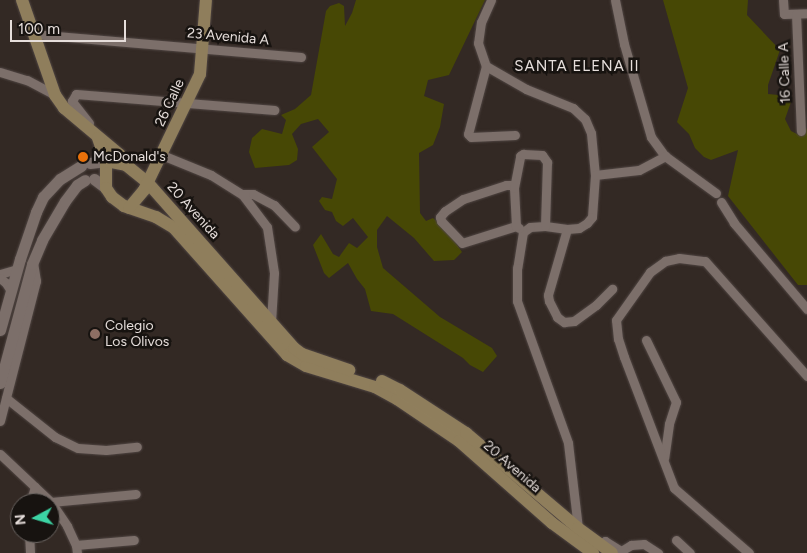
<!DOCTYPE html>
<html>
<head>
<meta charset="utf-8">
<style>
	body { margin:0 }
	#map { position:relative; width:807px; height:553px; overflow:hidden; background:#332924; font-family:Figtree,sans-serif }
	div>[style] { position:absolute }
	.green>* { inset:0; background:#474805 }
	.roads { filter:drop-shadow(0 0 1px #504643) drop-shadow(0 0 1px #504643) }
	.minor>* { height:9px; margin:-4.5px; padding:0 4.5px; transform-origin:4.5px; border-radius:4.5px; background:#7c6f6a }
	.tertiary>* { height:11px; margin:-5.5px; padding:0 5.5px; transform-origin:5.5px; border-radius:5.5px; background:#7c6f6a }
	.secondary>* { height:12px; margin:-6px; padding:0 6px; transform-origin:6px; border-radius:6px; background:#8f7e5c }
	.dots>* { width:14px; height:14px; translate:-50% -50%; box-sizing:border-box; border:2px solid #171310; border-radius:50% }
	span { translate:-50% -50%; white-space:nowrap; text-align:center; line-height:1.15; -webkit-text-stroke:5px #171310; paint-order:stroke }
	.street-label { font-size:14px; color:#e6dedb }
	.poi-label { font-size:14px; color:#e6dedb }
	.left { translate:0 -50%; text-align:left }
	.neighbourhood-label { font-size:15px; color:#e6dedb; letter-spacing:1px }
	.north { position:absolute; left:10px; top:493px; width:50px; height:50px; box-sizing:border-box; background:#171310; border:1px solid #6a6461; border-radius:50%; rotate:264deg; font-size:14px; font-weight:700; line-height:20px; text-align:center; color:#e6dedb }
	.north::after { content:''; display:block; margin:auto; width:18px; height:22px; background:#3cd4a4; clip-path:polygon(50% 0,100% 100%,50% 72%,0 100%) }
	.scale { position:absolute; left:10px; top:20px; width:116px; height:22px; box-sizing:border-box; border:2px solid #e6dedb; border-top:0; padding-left:6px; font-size:15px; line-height:18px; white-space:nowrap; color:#e6dedb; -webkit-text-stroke:4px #171310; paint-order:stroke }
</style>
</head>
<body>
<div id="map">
	<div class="green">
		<div style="clip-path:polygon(356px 0,485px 0,449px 75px,428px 80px,424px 96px,444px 104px,440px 127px,433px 145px,419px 153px,420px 213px,426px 221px,433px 218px,448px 232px,462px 252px,454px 260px,434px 261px,414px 238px,387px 216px,377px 230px,377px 247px,383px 268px,440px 317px,492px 348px,497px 356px,483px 372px,470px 365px,463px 358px,393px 314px,371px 311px,365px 289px,357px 279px,348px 263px,329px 278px,324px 273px,313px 245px,321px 234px,333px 254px,339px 257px,349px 243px,357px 248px,368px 237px,353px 218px,343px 226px,336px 221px,332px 212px,325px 210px,319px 201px,322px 197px,332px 199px,337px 179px,312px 147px,329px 132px,318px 119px,301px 124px,292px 134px,298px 149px,297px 160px,289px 165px,255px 168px,249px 152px,252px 138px,262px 129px,282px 134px,286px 120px,281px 115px,295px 109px,311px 95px,326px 11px,330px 6px,339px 3px,344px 6px,345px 26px,352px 13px)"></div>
		<div style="clip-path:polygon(663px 0,748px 0,747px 15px,780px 50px,768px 85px,768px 94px,789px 96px,791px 102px,785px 119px,791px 131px,801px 136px,807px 128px,807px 285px,798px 285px,728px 196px,738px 150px,711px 160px,704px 157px,695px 148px,689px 134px,677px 122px,688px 88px)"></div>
	</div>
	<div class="roads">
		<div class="minor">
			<div style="left:491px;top:0;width:24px;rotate:114deg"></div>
			<div style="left:481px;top:22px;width:21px;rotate:98deg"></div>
			<div style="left:478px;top:43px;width:24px;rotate:71deg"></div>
			<div style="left:486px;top:66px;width:70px;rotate:104.8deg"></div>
			<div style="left:468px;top:134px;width:4px;rotate:45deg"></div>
			<div style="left:471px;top:137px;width:44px;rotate:-2.6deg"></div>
			<div style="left:615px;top:0;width:45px;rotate:78.4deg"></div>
			<div style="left:624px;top:44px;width:97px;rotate:73.8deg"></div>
			<div style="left:651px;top:137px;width:24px;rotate:54deg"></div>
			<div style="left:665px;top:156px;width:63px;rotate:36deg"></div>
			<div style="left:783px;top:0;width:14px;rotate:86deg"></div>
			<div style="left:784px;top:14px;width:23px;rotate:-2deg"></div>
			<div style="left:796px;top:14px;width:117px;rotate:87.6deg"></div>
			<div style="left:33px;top:34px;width:269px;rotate:4.9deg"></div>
			<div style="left:486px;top:66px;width:46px;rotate:29.9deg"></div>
			<div style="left:526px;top:89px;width:51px;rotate:22deg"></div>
			<div style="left:573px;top:108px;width:16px;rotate:43deg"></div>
			<div style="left:585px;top:119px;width:15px;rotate:67deg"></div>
			<div style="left:591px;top:133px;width:42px;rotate:84.6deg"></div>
			<div style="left:595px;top:175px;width:42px;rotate:94.1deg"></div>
			<div style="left:592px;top:217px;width:8px;rotate:130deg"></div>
			<div style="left:587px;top:223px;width:9px;rotate:148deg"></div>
			<div style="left:579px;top:228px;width:12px;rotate:175deg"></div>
			<div style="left:567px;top:229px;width:22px;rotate:-172deg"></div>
			<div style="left:545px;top:226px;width:15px;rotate:176deg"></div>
			<div style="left:530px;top:227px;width:9px;rotate:144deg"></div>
			<div style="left:523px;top:232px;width:36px;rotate:99deg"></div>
			<div style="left:517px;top:268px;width:33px;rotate:90deg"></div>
			<div style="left:517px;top:301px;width:151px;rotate:70.2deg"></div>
			<div style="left:568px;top:443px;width:86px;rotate:83.3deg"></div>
			<div style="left:0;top:72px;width:28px;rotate:17deg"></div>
			<div style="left:27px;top:80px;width:32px;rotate:28deg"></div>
			<div style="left:89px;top:123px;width:28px;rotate:-128deg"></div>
			<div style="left:72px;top:101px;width:8px;rotate:-60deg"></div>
			<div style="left:76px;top:94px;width:199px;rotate:4.6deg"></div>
			<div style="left:162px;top:155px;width:53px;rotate:22.2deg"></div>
			<div style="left:211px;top:175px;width:36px;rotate:32deg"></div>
			<div style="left:242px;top:194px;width:41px;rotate:52.9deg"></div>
			<div style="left:267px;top:227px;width:47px;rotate:81.3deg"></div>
			<div style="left:274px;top:273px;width:49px;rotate:93.5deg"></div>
			<div style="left:595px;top:175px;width:44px;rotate:-6.5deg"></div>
			<div style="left:639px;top:170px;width:30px;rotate:-28deg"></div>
			<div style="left:514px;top:188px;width:4px;rotate:-124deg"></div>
			<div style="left:512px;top:185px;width:6px;rotate:180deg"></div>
			<div style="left:506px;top:185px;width:45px;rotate:162deg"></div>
			<div style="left:463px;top:199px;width:22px;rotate:146deg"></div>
			<div style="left:445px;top:211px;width:8px;rotate:130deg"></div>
			<div style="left:440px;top:217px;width:4px;rotate:76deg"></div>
			<div style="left:441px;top:221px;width:30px;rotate:46deg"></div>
			<div style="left:462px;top:243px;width:57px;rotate:-17.5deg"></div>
			<div style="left:242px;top:194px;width:11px"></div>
			<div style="left:253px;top:194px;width:24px;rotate:28deg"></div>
			<div style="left:274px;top:205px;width:30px;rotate:46deg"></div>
			<div style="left:721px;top:202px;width:25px;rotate:58deg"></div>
			<div style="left:734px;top:223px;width:113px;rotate:49.7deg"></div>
			<div style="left:519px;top:228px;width:4px;rotate:-146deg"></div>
			<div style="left:516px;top:226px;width:38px;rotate:-93deg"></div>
			<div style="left:514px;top:188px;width:33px;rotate:-79deg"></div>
			<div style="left:520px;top:156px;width:4px;rotate:-34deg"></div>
			<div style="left:523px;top:154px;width:19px;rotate:3deg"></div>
			<div style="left:542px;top:155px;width:9px;rotate:54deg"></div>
			<div style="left:547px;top:162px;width:64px;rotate:91.8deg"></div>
			<div style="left:567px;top:229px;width:69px;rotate:106.1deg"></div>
			<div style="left:548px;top:295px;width:6px;rotate:81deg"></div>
			<div style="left:549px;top:301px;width:18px;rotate:63deg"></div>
			<div style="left:557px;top:317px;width:9px;rotate:36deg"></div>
			<div style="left:564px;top:322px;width:10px;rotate:-6deg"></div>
			<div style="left:574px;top:321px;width:27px;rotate:-36deg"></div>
			<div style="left:596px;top:305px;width:23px;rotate:-45deg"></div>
			<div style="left:0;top:274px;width:18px;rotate:-16deg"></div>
			<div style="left:0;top:278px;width:8px;rotate:40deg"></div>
			<div style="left:6px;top:283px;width:9px;rotate:58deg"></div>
			<div style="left:646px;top:340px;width:69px;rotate:64.2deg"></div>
			<div style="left:676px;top:402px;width:23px;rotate:108deg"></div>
			<div style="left:669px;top:424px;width:34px;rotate:98deg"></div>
			<div style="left:6px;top:398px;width:63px;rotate:38.5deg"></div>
			<div style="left:55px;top:437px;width:25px;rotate:26deg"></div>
			<div style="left:78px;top:448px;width:28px;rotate:4deg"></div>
			<div style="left:106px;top:450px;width:31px;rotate:-6deg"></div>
			<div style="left:0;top:421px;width:145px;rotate:-75.6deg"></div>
			<div style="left:36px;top:281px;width:20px;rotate:-99deg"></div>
			<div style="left:0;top:454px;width:70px;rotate:43.3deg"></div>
			<div style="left:51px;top:502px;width:29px;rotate:56deg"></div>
			<div style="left:67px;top:526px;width:21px;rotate:65deg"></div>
			<div style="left:76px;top:545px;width:8px;rotate:83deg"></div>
			<div style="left:51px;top:502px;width:85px;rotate:-5.4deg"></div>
			<div style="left:30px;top:503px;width:17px;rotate:-73deg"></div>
			<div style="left:29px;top:533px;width:20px;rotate:87deg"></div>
			<div style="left:676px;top:540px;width:19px;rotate:43deg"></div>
			<div style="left:603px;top:543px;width:3px;rotate:-45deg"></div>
			<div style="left:605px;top:541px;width:19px;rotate:32deg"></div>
			<div style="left:621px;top:551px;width:12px;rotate:-31deg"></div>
			<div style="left:631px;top:545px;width:13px;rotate:-4deg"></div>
			<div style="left:644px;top:544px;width:17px;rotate:33deg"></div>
			<div style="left:76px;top:545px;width:58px;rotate:-4.9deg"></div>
			<div style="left:749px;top:553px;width:99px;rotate:-139.1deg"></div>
			<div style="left:674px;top:488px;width:140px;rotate:-110.9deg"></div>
			<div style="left:624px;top:357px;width:19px;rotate:-108deg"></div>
			<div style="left:618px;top:339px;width:19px;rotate:-96deg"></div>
			<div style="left:616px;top:320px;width:59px;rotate:-54.7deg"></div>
			<div style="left:650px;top:272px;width:19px;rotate:-36deg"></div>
			<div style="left:665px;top:261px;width:14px;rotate:-12deg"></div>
			<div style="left:679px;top:258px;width:26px;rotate:7deg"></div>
			<div style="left:705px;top:261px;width:154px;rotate:48.4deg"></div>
		</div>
		<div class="tertiary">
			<div style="left:90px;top:163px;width:16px;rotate:-7deg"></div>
			<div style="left:94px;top:179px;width:15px;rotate:37deg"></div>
			<div style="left:0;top:330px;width:74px;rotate:-74.3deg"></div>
			<div style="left:20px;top:259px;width:50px;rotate:-71.2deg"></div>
			<div style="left:36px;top:212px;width:17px;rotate:-65deg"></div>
			<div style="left:43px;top:197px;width:25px;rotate:-47deg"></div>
			<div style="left:60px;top:179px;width:25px;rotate:-32deg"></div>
			<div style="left:0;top:383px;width:123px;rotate:-74.9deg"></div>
			<div style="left:32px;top:264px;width:26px;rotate:-67deg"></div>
			<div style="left:42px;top:240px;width:45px;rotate:-59.5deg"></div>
			<div style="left:65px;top:201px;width:20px;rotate:-53deg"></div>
			<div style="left:77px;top:185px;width:9px;rotate:-32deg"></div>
		</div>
		<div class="secondary">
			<div style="left:22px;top:0;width:101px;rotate:70.8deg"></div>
			<div style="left:55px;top:95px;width:16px;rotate:55deg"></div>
			<div style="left:64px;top:108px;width:73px;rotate:40deg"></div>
			<div style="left:120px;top:155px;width:15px;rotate:53deg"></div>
			<div style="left:98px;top:138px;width:24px;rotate:71deg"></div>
			<div style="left:106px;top:161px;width:27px;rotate:90deg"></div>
			<div style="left:106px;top:188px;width:11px;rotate:56deg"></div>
			<div style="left:112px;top:197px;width:15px;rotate:37deg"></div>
			<div style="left:124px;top:206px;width:34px;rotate:19deg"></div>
			<div style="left:156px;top:217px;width:21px;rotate:31deg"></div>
			<div style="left:174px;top:228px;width:170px;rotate:48.3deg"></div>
			<div style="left:287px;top:355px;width:22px;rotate:30deg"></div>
			<div style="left:306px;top:366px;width:72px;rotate:16.9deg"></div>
			<div style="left:375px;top:387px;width:25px;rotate:29deg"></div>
			<div style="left:397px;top:399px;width:75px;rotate:34.1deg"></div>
			<div style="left:459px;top:441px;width:124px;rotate:41.4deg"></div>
			<div style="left:552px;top:523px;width:51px;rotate:36.2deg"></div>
			<div style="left:106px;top:161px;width:20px;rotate:11deg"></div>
			<div style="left:126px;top:165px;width:28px;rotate:39deg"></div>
			<div style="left:148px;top:183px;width:220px;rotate:48.5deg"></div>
			<div style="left:294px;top:348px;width:10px;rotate:37deg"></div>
			<div style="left:302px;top:354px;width:50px;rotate:18.8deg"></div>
			<div style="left:129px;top:208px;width:23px;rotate:-50deg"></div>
			<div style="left:144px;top:190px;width:129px;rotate:-64.2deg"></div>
			<div style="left:200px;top:74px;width:74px;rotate:-85.4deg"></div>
			<div style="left:382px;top:381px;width:20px;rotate:27deg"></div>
			<div style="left:400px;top:390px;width:79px;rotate:33.1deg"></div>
			<div style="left:466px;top:433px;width:147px;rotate:40.3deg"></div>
			<div style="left:578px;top:528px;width:42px;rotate:36.3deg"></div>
		</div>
	</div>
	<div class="dots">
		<div style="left:83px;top:157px;background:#e8710a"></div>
		<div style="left:95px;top:334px;background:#8d6e63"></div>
	</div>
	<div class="street-label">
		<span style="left:228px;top:37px;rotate:5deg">23 Avenida A</span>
		<span style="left:785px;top:73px;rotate:-92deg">16 Calle A</span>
		<span style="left:170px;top:103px;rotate:-65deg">26 Calle</span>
		<span style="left:193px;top:211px;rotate:48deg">20 Avenida</span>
		<span style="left:512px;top:467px;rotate:41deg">20 Avenida</span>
	</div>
	<div class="poi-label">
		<span class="left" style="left:93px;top:157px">McDonald's</span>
		<span class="left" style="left:105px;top:334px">Colegio<br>Los Olivos</span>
	</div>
	<div class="neighbourhood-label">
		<span style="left:577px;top:67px">SANTA ELENA II</span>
	</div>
	<div class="north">N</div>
	<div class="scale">100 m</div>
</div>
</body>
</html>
